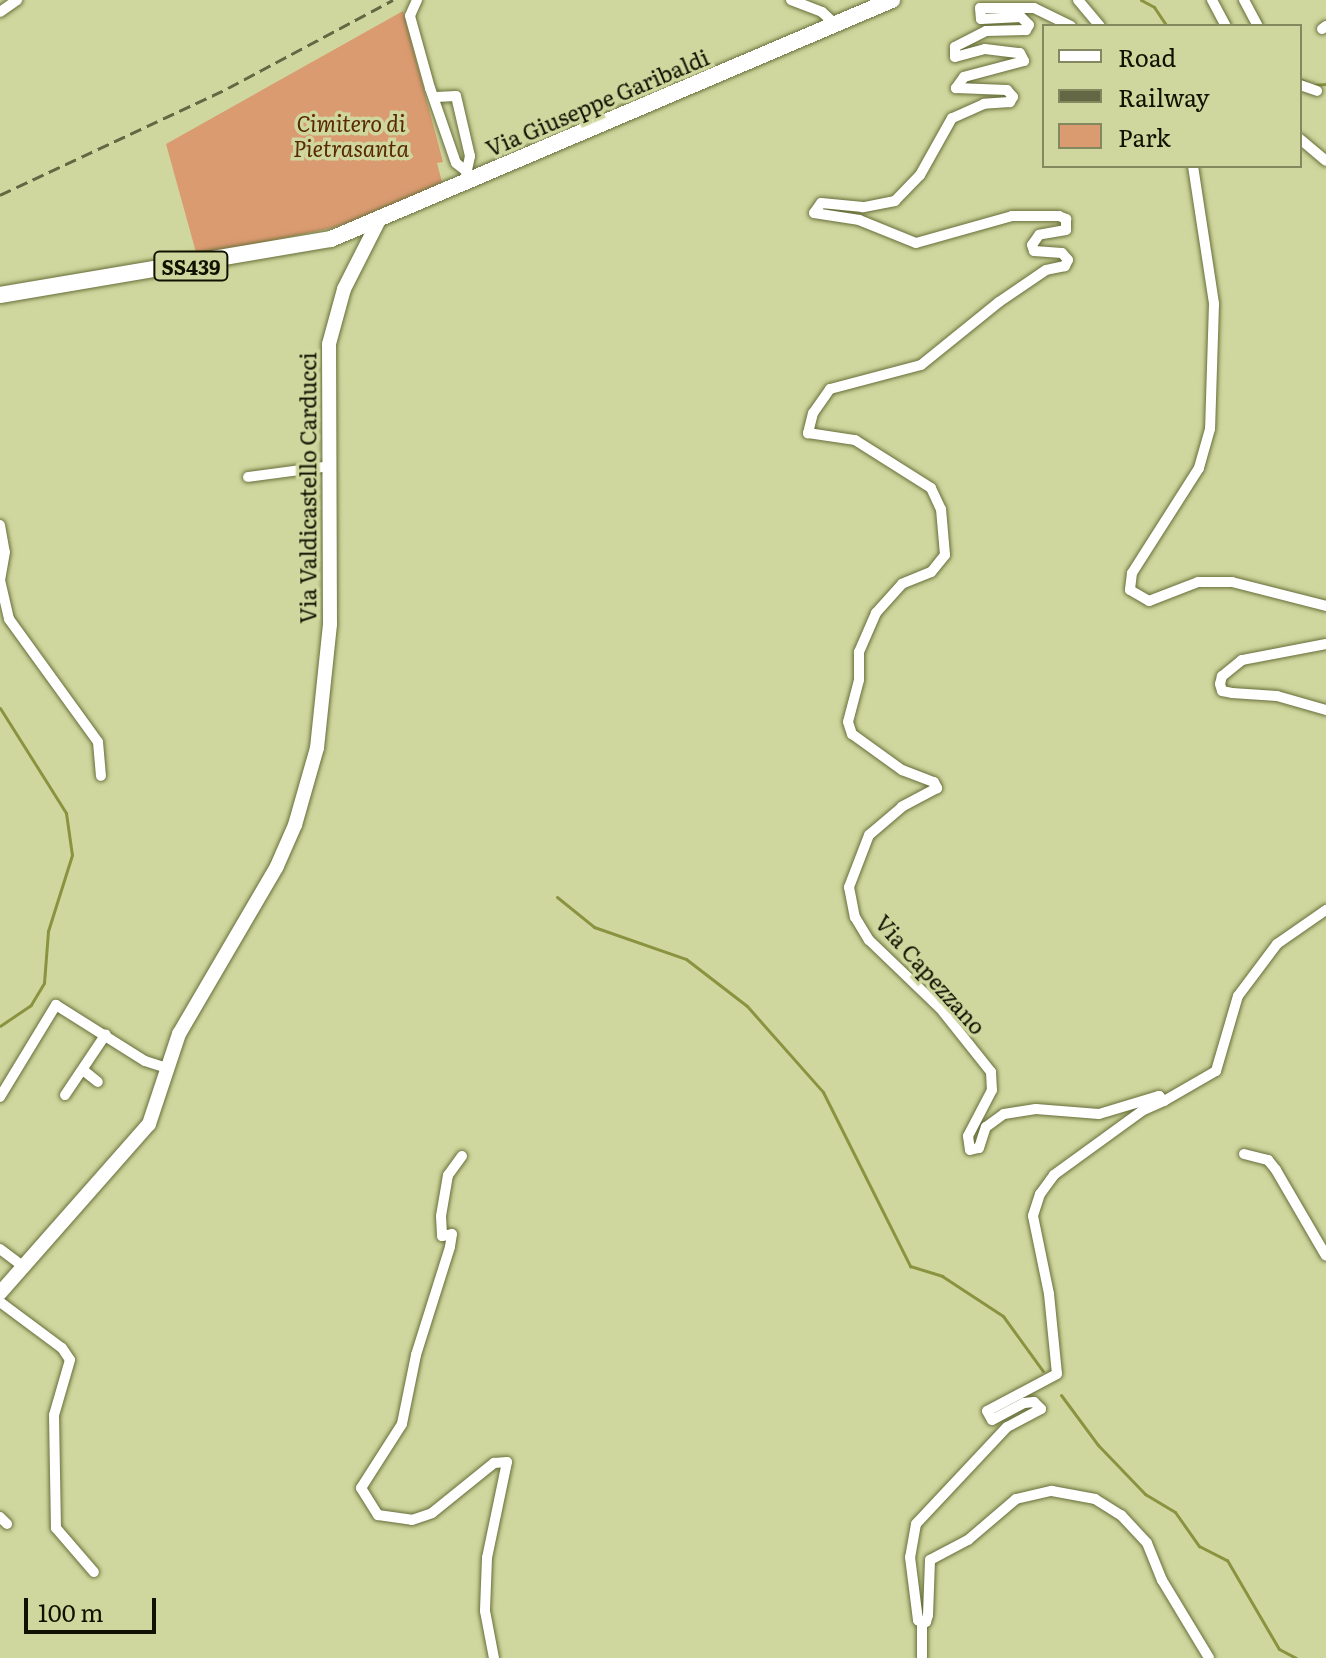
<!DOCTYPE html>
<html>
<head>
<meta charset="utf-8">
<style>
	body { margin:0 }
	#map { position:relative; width:1326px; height:1658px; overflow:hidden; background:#cfd79e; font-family:Literata,serif }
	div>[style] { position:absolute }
	.green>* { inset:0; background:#db9b71 }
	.stream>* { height:3px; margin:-1.5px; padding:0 1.5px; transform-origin:1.5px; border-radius:1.5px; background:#8a9340 }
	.roads { filter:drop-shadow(0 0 2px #686e39) drop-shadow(0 0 2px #686e39) }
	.minor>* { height:10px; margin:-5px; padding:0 5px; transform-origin:5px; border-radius:5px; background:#fff }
	.tertiary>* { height:14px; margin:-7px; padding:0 7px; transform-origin:7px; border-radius:7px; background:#fff }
	.primary>* { height:16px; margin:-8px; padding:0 8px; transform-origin:8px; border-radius:8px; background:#fff }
	.rail>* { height:3px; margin-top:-1.5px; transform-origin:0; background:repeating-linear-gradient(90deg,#636744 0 12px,transparent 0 18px) }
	span { translate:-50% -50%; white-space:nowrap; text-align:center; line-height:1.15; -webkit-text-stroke:7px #cfd79e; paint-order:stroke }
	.shield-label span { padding:2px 6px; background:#cfd79e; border:2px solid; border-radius:6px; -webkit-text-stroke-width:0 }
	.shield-label { font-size:20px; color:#101200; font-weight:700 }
	.street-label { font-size:22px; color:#101200 }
	.park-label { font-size:22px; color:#582a03; font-style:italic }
	.legend { position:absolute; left:1042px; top:24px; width:260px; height:144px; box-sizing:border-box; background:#cfd79e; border:2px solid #83885f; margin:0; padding:10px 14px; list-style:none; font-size:24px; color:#101200 }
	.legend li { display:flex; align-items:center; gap:16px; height:40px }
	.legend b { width:40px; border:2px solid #83885f }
	.scale { position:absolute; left:24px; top:1598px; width:132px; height:36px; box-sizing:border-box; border:4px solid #101200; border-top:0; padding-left:10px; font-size:24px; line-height:28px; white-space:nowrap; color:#101200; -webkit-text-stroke:6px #cfd79e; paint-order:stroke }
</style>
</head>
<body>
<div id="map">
	<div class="green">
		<div style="clip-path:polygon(403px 11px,443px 162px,437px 163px,442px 182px,388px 210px,332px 228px,197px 256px,166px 144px)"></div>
	</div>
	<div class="stream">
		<div style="left:1141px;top:0;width:15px;rotate:28deg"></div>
		<div style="left:1154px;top:7px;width:23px;rotate:56deg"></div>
		<div style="left:1300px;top:79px;width:8px;rotate:30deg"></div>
		<div style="left:1314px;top:85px;width:12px;rotate:-5deg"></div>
		<div style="left:0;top:708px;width:124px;rotate:57.8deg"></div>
		<div style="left:66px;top:813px;width:42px;rotate:81.9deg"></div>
		<div style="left:72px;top:855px;width:80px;rotate:107.5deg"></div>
		<div style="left:48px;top:931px;width:52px;rotate:94.4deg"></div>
		<div style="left:44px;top:983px;width:26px;rotate:121deg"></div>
		<div style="left:31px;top:1005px;width:37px;rotate:146deg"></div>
		<div style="left:557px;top:897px;width:48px;rotate:39deg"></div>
		<div style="left:594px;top:927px;width:97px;rotate:19.2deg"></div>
		<div style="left:686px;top:959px;width:77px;rotate:37.6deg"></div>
		<div style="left:747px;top:1006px;width:115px;rotate:48.5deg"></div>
		<div style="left:823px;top:1092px;width:195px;rotate:63.4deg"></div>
		<div style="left:910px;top:1266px;width:34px;rotate:17deg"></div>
		<div style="left:942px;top:1276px;width:73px;rotate:33.3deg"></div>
		<div style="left:1003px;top:1316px;width:68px;rotate:54deg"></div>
		<div style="left:1061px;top:1395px;width:62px;rotate:53.5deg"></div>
		<div style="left:1098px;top:1445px;width:68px;rotate:46.2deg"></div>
		<div style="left:1145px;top:1494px;width:35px;rotate:31deg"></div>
		<div style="left:1175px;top:1512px;width:42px;rotate:54.8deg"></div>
		<div style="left:1199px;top:1546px;width:31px;rotate:27deg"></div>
		<div style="left:1227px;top:1560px;width:103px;rotate:59.7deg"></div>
		<div style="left:1279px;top:1649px;width:19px;rotate:28deg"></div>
	</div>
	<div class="roads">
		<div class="minor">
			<div style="left:417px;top:0;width:17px;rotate:114deg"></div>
			<div style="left:410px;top:16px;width:75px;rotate:74.5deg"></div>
			<div style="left:430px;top:88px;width:79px;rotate:70.9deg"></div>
			<div style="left:456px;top:163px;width:11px;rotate:38deg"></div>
			<div style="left:791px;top:0;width:33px;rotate:21deg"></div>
			<div style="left:822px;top:12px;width:18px;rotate:43deg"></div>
			<div style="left:1078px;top:0;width:34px;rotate:50deg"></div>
			<div style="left:1212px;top:0;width:30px;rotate:62deg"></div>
			<div style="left:1244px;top:0;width:30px;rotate:62deg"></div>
			<div style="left:0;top:12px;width:21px;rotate:-35deg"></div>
			<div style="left:1071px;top:26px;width:41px;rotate:-154.1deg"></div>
			<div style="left:1034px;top:8px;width:54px;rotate:180deg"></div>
			<div style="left:980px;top:8px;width:11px;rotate:85deg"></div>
			<div style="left:981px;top:19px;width:40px;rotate:-2.9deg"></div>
			<div style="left:1021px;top:17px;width:11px;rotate:45deg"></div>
			<div style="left:1029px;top:25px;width:6px;rotate:121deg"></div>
			<div style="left:1026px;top:30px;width:40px;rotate:178.6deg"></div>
			<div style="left:986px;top:31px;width:35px;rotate:153deg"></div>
			<div style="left:955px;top:47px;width:10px;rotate:90deg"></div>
			<div style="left:955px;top:57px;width:31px;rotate:-15deg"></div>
			<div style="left:985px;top:49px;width:35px;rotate:7deg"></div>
			<div style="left:1020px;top:53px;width:9px;rotate:63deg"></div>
			<div style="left:1024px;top:61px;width:62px;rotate:165.1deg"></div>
			<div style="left:964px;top:77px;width:14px;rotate:126deg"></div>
			<div style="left:956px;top:88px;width:51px;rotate:2.2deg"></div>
			<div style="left:1007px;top:90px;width:9px;rotate:49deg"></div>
			<div style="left:1013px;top:97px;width:6px;rotate:121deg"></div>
			<div style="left:1010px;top:102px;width:26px;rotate:176deg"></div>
			<div style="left:984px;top:104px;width:35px;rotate:156deg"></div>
			<div style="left:952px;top:118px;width:65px;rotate:119.3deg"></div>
			<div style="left:920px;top:175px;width:36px;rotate:134deg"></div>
			<div style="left:895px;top:201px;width:33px;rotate:169deg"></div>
			<div style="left:863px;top:207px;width:42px;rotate:-174.6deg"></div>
			<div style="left:821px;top:203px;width:12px;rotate:125deg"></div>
			<div style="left:814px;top:213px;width:46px;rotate:8.8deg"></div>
			<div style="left:859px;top:220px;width:61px;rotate:22deg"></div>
			<div style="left:916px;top:243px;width:100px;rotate:-15.7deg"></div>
			<div style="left:1012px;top:216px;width:47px"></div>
			<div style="left:1059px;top:216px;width:8px;rotate:23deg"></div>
			<div style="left:1066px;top:219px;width:11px;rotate:90deg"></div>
			<div style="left:1066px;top:230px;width:27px;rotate:170deg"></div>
			<div style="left:1039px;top:235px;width:12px;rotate:125deg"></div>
			<div style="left:1032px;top:245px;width:6px;rotate:72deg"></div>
			<div style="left:1034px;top:251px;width:28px;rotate:4deg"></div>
			<div style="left:1062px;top:253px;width:9px;rotate:49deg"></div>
			<div style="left:1068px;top:260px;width:7px;rotate:117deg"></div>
			<div style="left:1065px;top:266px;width:19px;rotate:168deg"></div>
			<div style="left:1046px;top:270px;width:57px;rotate:145.8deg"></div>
			<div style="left:999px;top:302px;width:100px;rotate:141.1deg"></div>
			<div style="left:921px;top:365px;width:94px;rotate:165.2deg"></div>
			<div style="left:830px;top:389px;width:29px;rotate:125deg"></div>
			<div style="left:813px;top:413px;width:21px;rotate:104deg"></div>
			<div style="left:808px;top:433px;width:48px;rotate:8.5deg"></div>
			<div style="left:855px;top:440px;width:90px;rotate:32.3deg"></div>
			<div style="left:931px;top:488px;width:23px;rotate:65deg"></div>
			<div style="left:941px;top:509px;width:46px;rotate:85deg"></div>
			<div style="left:945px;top:555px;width:22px;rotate:129deg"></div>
			<div style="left:931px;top:572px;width:31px;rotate:158deg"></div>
			<div style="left:902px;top:584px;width:39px;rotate:132deg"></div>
			<div style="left:876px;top:613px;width:43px;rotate:113.6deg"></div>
			<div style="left:859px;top:652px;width:28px;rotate:90deg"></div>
			<div style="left:859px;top:680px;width:43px;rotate:104.7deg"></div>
			<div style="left:848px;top:722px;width:13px;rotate:72deg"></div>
			<div style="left:852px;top:734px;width:62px;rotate:35.8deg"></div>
			<div style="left:902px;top:770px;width:34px;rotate:21deg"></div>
			<div style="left:934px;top:782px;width:7px;rotate:63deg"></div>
			<div style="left:937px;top:788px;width:40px;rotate:152deg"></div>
			<div style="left:902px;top:807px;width:43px;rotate:139.7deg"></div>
			<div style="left:869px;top:835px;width:56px;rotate:111deg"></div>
			<div style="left:849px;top:887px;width:31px;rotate:79deg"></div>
			<div style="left:855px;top:917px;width:27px;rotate:59deg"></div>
			<div style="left:869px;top:940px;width:98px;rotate:43.8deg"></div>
			<div style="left:940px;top:1008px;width:82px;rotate:51.4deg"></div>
			<div style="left:991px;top:1072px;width:18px;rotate:87deg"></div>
			<div style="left:992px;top:1090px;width:52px;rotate:117.6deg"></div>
			<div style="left:968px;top:1136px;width:14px;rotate:82deg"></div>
			<div style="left:970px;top:1150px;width:9px;rotate:-13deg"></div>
			<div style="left:979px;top:1148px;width:22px;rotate:-72deg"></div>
			<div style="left:986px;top:1127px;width:22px;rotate:-36deg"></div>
			<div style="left:1004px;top:1114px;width:32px;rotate:-9deg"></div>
			<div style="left:1036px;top:1109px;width:63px;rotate:4.5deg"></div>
			<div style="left:1099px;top:1114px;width:63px;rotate:-16.7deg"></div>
			<div style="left:1159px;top:1096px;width:7px;rotate:45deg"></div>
			<div style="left:1164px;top:1101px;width:24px;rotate:156deg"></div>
			<div style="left:1142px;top:1111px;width:109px;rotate:144deg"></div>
			<div style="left:1054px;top:1175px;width:24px;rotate:126deg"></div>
			<div style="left:1040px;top:1194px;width:23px;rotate:108deg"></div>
			<div style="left:1033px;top:1216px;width:80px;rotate:78.4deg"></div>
			<div style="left:1049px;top:1294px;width:80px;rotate:84.3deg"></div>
			<div style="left:1057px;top:1374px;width:79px;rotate:152.1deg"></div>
			<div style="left:987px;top:1411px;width:10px;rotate:61deg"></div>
			<div style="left:992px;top:1420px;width:36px;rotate:-28deg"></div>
			<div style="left:1024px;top:1403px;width:10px;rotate:-6deg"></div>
			<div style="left:1034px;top:1402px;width:10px;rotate:45deg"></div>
			<div style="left:1041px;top:1409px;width:38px;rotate:152deg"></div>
			<div style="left:1007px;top:1427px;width:133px;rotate:133.2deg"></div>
			<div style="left:916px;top:1524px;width:34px;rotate:100deg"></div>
			<div style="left:910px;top:1557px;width:64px;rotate:82.8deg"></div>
			<div style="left:918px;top:1620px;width:8px;rotate:14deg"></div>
			<div style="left:926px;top:1622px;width:7px;rotate:-74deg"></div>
			<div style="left:928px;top:1615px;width:55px;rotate:-87.9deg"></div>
			<div style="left:930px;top:1560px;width:43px;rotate:-27.8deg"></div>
			<div style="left:968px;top:1540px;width:63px;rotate:-40.5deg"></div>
			<div style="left:1016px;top:1499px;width:37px;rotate:-13deg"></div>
			<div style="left:1052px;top:1491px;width:44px;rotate:10.5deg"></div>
			<div style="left:1095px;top:1499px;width:31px;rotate:32deg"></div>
			<div style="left:1121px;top:1515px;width:38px;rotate:47deg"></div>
			<div style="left:1147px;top:1543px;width:40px;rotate:68deg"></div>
			<div style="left:1162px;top:1580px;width:91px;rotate:58.9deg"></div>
			<div style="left:1322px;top:29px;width:5px;rotate:-37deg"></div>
			<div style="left:1300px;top:85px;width:18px;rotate:19deg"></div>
			<div style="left:436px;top:97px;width:20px;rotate:-3deg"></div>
			<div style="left:456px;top:96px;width:62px;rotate:76.9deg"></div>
			<div style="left:470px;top:156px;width:19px;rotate:102deg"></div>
			<div style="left:1300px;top:139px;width:34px;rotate:40deg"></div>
			<div style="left:1193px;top:166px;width:140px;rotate:81.3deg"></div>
			<div style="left:1214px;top:304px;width:125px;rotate:91.8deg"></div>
			<div style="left:1210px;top:429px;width:41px;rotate:105.8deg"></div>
			<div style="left:1199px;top:468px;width:125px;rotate:122.5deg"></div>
			<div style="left:1132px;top:573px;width:17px;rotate:97deg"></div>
			<div style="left:1130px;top:590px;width:22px;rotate:30deg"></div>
			<div style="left:1149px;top:601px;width:53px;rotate:-21.2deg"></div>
			<div style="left:1198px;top:582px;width:34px"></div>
			<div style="left:1232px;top:582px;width:97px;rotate:14.3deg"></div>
			<div style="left:248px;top:477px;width:83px;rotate:-7.6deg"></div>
			<div style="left:0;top:525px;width:27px;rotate:80deg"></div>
			<div style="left:5px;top:552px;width:27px;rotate:100deg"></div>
			<div style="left:0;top:580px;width:40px;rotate:77deg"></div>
			<div style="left:9px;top:619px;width:152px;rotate:54.1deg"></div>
			<div style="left:98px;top:742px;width:34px;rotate:85deg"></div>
			<div style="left:1326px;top:644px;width:86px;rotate:169.2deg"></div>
			<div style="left:1242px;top:660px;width:26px;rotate:141deg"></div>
			<div style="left:1222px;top:676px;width:8px;rotate:104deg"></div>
			<div style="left:1220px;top:684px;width:7px;rotate:74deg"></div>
			<div style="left:1222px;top:691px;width:10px;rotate:11deg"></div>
			<div style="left:1232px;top:693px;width:45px;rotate:3.8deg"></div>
			<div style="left:1277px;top:696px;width:51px;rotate:15.9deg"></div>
			<div style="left:83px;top:1070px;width:19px;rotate:39deg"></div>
			<div style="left:65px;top:1095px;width:73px;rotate:-56.1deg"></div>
			<div style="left:0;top:1097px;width:108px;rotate:-58.7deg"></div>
			<div style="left:56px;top:1005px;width:105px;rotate:32.2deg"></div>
			<div style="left:145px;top:1061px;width:22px;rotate:18deg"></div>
			<div style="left:1164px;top:1101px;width:60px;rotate:-30deg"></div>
			<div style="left:1216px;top:1071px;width:78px;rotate:-73.7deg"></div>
			<div style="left:1238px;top:996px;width:65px;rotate:-53.1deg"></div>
			<div style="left:1277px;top:944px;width:60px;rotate:-34.8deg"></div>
			<div style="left:1244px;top:1154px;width:25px;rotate:14deg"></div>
			<div style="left:1268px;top:1160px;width:13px;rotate:51deg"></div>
			<div style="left:1276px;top:1170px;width:99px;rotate:59.8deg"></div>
			<div style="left:462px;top:1156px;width:24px;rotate:126deg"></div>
			<div style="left:448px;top:1175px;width:42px;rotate:99.7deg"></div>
			<div style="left:441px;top:1216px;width:20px;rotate:87deg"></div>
			<div style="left:442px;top:1236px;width:10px;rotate:-11deg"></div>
			<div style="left:452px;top:1234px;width:13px;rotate:99deg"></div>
			<div style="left:450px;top:1247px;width:113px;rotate:107.5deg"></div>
			<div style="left:416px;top:1355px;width:70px;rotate:101.5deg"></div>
			<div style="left:402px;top:1424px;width:76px;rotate:122.6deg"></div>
			<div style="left:361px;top:1488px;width:32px;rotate:58deg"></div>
			<div style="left:378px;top:1515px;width:34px;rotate:8deg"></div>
			<div style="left:412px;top:1520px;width:21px;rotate:-19deg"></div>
			<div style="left:432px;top:1513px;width:80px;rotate:-38.9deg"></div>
			<div style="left:494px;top:1463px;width:13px;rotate:-4deg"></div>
			<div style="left:507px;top:1462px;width:98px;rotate:101.8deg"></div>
			<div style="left:487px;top:1558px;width:53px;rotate:92.2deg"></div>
			<div style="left:485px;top:1611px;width:48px;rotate:79.2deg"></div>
			<div style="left:0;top:1249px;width:30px;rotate:37deg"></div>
			<div style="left:0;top:1302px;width:77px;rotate:36.6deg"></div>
			<div style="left:62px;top:1348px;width:14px;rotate:56deg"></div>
			<div style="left:70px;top:1360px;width:57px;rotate:106.2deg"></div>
			<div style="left:54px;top:1415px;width:113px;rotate:89deg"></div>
			<div style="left:56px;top:1528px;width:58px;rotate:49.2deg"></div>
			<div style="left:0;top:1517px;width:10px;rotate:45deg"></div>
			<div style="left:922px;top:1624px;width:34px;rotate:90deg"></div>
		</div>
		<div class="tertiary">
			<div style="left:0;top:1293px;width:225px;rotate:-48.6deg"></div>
			<div style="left:149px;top:1124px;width:95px;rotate:-71.6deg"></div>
			<div style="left:179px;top:1034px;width:194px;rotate:-59.7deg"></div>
			<div style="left:277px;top:866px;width:45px;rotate:-66.3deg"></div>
			<div style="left:295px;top:825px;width:80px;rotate:-74.1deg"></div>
			<div style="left:317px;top:748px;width:125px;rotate:-84deg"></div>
			<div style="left:330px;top:624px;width:280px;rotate:-90.2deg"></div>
			<div style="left:329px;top:344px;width:57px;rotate:-74.7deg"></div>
			<div style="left:344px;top:289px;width:75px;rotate:-63.1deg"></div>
		</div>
		<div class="primary">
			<div style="left:0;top:295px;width:336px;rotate:-9.6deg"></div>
			<div style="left:331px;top:239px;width:610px;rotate:-23.08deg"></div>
		</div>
	</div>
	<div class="rail">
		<div style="left:0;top:195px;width:252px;rotate:-25.1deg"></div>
		<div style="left:228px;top:88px;width:187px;rotate:-28.1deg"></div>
	</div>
	<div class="shield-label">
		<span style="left:191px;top:266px">SS439</span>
	</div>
	<div class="street-label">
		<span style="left:597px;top:102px;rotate:-23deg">Via Giuseppe Garibaldi</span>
		<span style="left:307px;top:488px;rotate:-90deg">Via Valdicastello Carducci</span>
		<span style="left:931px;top:974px;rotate:48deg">Via Capezzano</span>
	</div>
	<div class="park-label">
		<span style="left:351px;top:135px">Cimitero di<br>Pietrasanta</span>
	</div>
	<ul class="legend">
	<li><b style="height:10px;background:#fff"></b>Road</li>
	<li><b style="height:10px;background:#636744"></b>Railway</li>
	<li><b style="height:22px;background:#db9b71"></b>Park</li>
	</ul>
	<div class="scale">100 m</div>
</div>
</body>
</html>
